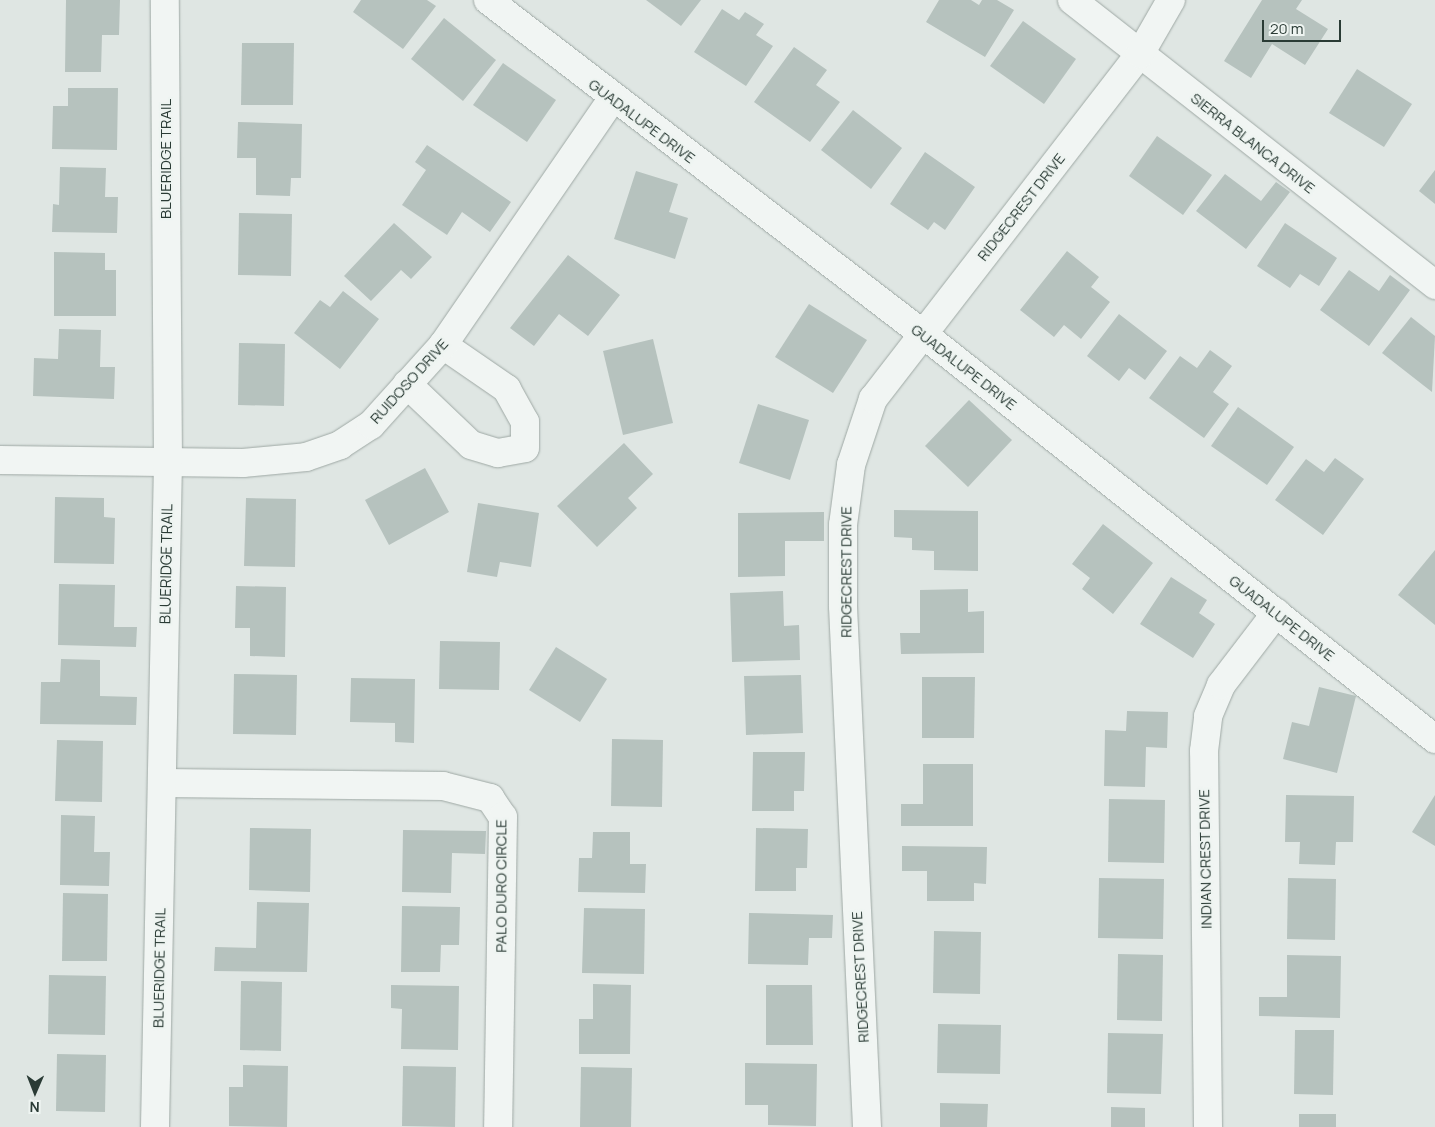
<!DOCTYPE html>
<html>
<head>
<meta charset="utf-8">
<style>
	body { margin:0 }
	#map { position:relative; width:1435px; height:1127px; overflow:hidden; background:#dfe6e3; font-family:Manrope,sans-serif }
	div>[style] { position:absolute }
	.building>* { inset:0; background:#b6c2be }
	.roads { filter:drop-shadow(0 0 1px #9ea8a4) drop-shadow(0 0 1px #9ea8a4) }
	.minor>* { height:28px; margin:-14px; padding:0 14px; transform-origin:14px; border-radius:14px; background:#f1f5f3 }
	span { translate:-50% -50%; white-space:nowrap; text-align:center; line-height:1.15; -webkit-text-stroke:4.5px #eef4f1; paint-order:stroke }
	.street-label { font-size:15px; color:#2a3b35 }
	.north { position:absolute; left:10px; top:1067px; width:50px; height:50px; -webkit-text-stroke:4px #eef4f1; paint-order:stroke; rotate:181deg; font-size:14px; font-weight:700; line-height:20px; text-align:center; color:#2a3b35 }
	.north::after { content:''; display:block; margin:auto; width:18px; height:22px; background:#2a3b35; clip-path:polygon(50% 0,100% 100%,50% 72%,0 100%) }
	.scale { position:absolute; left:1262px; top:20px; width:79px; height:22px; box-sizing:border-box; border:2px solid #2a3b35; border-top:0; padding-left:6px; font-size:15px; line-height:18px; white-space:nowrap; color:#2a3b35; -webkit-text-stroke:4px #eef4f1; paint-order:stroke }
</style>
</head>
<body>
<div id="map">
	<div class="building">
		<div style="clip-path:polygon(66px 0,120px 0,119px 35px,102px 35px,101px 72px,65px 72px)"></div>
		<div style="clip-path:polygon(361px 0,427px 0,436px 6px,403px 49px,353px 12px)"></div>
		<div style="clip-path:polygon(646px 0,701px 0,681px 26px)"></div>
		<div style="clip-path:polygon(939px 0,971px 0,979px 5px,982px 0,997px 0,1014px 10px,985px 57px,926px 22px)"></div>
		<div style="clip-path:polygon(1262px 0,1302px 0,1296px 9px,1328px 29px,1305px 65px,1272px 44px,1251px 78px,1224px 61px)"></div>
		<div style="clip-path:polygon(722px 9px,739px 20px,745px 12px,764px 24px,756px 35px,773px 46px,746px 86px,694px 52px)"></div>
		<div style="clip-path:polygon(444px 18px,496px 60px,463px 101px,411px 59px)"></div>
		<div style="clip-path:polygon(1023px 21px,1076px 59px,1044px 104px,990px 66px)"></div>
		<div style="clip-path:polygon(242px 43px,294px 43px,293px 105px,241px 105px)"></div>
		<div style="clip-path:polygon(794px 47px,827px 70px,816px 85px,840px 102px,810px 142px,754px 102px)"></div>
		<div style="clip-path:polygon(503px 63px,556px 100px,527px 142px,473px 105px)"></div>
		<div style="clip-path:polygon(1357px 69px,1412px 104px,1384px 147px,1329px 113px)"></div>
		<div style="clip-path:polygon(68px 88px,118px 88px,117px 150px,52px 149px,53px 106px,68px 106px)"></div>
		<div style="clip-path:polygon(853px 110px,902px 148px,871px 189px,821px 150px)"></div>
		<div style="clip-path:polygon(238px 122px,302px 124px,301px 178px,291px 178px,290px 196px,256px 195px,256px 158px,237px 158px)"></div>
		<div style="clip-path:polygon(1157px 136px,1212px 175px,1183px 215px,1129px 176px)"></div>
		<div style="clip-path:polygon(427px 145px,511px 202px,490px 232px,462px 212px,447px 235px,402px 205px,426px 170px,415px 162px)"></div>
		<div style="clip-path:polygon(925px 152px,975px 187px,945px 230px,934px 222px,928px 230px,890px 204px)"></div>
		<div style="clip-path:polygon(60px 167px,106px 168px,105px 197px,118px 197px,117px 233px,52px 232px,53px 204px,59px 205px)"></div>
		<div style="clip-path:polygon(1435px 170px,1435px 204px,1419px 191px)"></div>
		<div style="clip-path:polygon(636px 171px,678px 184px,669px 212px,688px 218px,675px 259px,614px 239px)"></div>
		<div style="clip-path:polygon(1225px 174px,1261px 201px,1276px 182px,1290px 192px,1246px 249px,1196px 211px)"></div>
		<div style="clip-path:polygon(239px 213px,292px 214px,291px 276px,238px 275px)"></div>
		<div style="clip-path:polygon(394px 223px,432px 257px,411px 279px,401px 270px,371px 301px,344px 276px)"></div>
		<div style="clip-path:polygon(1285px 223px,1337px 258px,1319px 286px,1300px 274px,1290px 288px,1257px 266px)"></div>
		<div style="clip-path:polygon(1067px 251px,1099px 277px,1091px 287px,1110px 302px,1081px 339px,1064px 325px,1054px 337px,1020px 310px)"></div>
		<div style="clip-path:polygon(54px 252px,105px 253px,105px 270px,116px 270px,116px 316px,54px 316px)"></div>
		<div style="clip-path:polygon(568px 255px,620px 295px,588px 336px,559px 314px,534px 346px,510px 328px)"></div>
		<div style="clip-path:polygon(1349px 270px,1379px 291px,1390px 275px,1410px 290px,1369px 346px,1320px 310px)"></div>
		<div style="clip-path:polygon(343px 291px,379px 319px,340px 369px,294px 333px,320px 300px,330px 307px)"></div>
		<div style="clip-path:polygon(809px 304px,867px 340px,833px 393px,775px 357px)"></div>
		<div style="clip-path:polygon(1119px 314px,1167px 351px,1145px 380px,1129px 368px,1119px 381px,1087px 356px)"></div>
		<div style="clip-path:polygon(1411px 317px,1435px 336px,1432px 392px,1382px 353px)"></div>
		<div style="clip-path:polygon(59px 329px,101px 330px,100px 367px,115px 367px,114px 399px,33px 396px,34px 358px,58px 359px)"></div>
		<div style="clip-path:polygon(653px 339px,673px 423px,623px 435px,603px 351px)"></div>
		<div style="clip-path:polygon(239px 343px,285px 344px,284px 406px,238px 405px)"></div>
		<div style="clip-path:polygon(1210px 350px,1232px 366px,1213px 392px,1229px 404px,1204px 438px,1149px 398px,1180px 356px,1197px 368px)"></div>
		<div style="clip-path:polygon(969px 400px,1012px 440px,968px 487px,925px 446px)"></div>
		<div style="clip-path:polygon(758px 404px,809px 420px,790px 480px,739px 463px)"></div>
		<div style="clip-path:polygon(1238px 407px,1294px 447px,1267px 485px,1211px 446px)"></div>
		<div style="clip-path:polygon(624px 443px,653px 474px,628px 498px,637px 508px,597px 547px,557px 506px)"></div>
		<div style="clip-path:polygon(1335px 458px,1364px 479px,1323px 535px,1275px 500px,1306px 459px,1324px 472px)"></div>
		<div style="clip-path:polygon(425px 468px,449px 512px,389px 545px,365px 500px)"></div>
		<div style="clip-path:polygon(55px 497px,104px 498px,104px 517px,115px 518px,114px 564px,54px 563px)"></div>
		<div style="clip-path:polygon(246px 498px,296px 499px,295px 567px,244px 566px)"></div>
		<div style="clip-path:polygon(478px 503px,539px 513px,531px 567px,500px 562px,497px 577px,467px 572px)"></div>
		<div style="clip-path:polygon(894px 510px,978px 511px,978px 571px,934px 570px,934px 551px,912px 550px,912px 538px,894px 537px)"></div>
		<div style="clip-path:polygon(824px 512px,824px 541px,785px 541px,785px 576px,738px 577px,738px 513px)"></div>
		<div style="clip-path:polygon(1103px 524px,1153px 563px,1113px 614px,1082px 589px,1090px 578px,1072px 564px)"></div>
		<div style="clip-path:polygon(1435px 550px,1435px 625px,1398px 595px)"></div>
		<div style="clip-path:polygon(1171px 577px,1207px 600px,1199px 613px,1215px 624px,1193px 658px,1140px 624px)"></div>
		<div style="clip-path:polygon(59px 584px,115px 585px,114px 627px,137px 627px,136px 647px,58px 645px)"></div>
		<div style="clip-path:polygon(236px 586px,286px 587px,285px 657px,250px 656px,250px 628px,235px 628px)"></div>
		<div style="clip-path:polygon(968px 589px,968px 612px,984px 611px,984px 653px,901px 654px,900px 633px,920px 633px,920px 590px)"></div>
		<div style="clip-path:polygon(783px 591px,784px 626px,799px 625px,800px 660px,732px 662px,730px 593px)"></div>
		<div style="clip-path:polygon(440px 641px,500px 642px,499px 690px,439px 689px)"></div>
		<div style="clip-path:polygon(556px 647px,607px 679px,580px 722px,529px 690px)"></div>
		<div style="clip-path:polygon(61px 659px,100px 660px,100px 696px,137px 697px,136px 725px,40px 724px,41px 682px,60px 682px)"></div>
		<div style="clip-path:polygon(234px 674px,297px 675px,296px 735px,233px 734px)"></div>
		<div style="clip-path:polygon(801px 675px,803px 733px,746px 735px,744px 676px)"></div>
		<div style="clip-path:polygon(922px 677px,975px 677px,974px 738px,922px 738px)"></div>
		<div style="clip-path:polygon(351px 678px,415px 679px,414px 743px,395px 742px,395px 723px,350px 722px)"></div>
		<div style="clip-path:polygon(1319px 687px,1356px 696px,1337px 773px,1283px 759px,1292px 722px,1309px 726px)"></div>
		<div style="clip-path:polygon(1127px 711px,1168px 712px,1167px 748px,1146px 747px,1145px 787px,1104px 786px,1105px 730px,1126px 731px)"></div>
		<div style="clip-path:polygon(612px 739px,663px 740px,662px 807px,611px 806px)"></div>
		<div style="clip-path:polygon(57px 740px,103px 741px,102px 802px,55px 801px)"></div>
		<div style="clip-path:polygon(753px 752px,805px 752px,804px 791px,794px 791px,794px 811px,752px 811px)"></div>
		<div style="clip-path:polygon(923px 764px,973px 764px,973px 826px,901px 826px,901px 804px,923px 804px)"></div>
		<div style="clip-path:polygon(1286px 795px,1354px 796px,1353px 842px,1336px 842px,1335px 865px,1299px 864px,1300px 842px,1285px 842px)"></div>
		<div style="clip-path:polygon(1435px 795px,1435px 846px,1412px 832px)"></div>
		<div style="clip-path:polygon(1109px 799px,1165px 800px,1164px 863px,1108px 862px)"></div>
		<div style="clip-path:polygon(61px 815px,95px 816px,94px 852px,110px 852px,109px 886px,60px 885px)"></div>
		<div style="clip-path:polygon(250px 828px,311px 829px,310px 892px,249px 890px)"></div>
		<div style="clip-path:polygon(756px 828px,808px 829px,807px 868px,796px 868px,796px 891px,755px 891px)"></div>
		<div style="clip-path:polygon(403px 830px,486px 831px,485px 854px,452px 853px,451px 893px,402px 892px)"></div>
		<div style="clip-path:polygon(593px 832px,630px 832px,630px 864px,646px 864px,645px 893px,578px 892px,579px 858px,592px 858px)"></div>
		<div style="clip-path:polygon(902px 846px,987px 847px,986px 884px,974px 883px,974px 901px,927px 901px,927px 871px,902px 871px)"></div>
		<div style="clip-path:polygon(1099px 878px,1164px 879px,1163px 939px,1098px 938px)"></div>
		<div style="clip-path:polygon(1288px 878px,1336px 879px,1335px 940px,1287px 939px)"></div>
		<div style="clip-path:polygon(63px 893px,108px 894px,107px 961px,62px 961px)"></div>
		<div style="clip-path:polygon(257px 902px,309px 903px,307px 972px,214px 971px,215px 947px,256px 948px)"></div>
		<div style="clip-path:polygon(402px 906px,460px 907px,459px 945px,441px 945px,440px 972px,401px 972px)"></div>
		<div style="clip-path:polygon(584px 908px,645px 909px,644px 974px,582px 973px)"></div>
		<div style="clip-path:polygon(749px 913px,833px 915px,832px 938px,809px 938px,808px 965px,748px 964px)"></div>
		<div style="clip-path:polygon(934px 931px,981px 932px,980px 994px,933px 993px)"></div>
		<div style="clip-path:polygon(1118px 954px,1163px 955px,1162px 1021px,1117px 1020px)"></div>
		<div style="clip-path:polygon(1287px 955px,1341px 956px,1340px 1018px,1259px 1016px,1259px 997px,1287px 997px)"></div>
		<div style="clip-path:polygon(49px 975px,106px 976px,105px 1035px,48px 1034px)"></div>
		<div style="clip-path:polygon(241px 981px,282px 982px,281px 1051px,240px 1050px)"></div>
		<div style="clip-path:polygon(593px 984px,631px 985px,630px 1054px,579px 1054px,579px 1019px,593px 1019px)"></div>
		<div style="clip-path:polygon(391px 985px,459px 986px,458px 1050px,401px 1049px,402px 1009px,391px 1008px)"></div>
		<div style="clip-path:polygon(766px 985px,812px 985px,813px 1045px,766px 1045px)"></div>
		<div style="clip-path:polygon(938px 1024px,1001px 1025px,1000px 1074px,937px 1073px)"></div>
		<div style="clip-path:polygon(1295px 1030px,1334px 1030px,1333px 1095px,1294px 1094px)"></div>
		<div style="clip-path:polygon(1108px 1033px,1163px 1034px,1161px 1094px,1107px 1093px)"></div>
		<div style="clip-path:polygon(57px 1054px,106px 1055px,105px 1112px,56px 1111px)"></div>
		<div style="clip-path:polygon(745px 1063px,817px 1064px,816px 1126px,768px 1125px,768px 1105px,745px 1105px)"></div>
		<div style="clip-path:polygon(243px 1065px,288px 1066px,287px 1127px,229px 1126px,229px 1087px,243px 1087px)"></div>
		<div style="clip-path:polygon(403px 1066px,456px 1067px,455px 1127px,402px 1126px)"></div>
		<div style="clip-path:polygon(581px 1067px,632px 1068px,631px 1127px,580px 1127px)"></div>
		<div style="clip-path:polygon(940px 1103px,988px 1104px,987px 1127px,940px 1127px)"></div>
		<div style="clip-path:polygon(1111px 1107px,1145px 1108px,1145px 1127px,1111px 1127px)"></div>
		<div style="clip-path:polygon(1299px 1114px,1336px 1114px,1336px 1127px,1299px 1127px)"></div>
	</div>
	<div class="roads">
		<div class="minor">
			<div style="left:488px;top:0;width:548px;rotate:37.52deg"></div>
			<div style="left:923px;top:334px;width:653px;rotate:38.34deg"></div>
			<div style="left:1072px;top:0;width:462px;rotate:38.1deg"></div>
			<div style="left:407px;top:384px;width:88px;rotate:43.6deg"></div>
			<div style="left:471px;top:445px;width:28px;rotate:17deg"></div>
			<div style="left:498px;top:453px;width:27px;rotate:-10deg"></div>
			<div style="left:525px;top:448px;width:26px;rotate:-90deg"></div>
			<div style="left:525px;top:422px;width:38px;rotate:-119deg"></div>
			<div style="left:507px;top:389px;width:78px;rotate:-145.5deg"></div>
			<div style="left:0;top:460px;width:243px;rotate:0.7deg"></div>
			<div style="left:243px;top:463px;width:63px;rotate:-5.4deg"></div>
			<div style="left:306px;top:457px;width:36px;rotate:-19deg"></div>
			<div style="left:340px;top:445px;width:37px;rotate:-33deg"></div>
			<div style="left:371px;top:425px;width:108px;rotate:-48deg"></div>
			<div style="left:443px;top:345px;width:298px;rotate:-55.5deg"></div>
			<div style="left:163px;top:783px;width:280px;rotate:0.6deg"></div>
			<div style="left:443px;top:786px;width:49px;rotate:14.3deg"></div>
			<div style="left:490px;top:798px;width:23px;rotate:56deg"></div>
			<div style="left:503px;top:817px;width:310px;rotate:90.9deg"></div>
			<div style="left:155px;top:1127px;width:666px;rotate:-88.88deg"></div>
			<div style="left:168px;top:461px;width:461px;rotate:-90.4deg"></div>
			<div style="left:867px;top:1127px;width:522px;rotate:-92.64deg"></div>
			<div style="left:843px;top:606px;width:81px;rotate:-90deg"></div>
			<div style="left:843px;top:525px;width:61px;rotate:-82.4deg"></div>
			<div style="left:851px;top:465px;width:70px;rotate:-71.6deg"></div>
			<div style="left:873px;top:399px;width:436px;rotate:-52.3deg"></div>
			<div style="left:1140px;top:54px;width:62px;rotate:-60.1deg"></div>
			<div style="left:1208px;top:1127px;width:376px;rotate:-90.6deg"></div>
			<div style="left:1204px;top:751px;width:35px;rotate:-83deg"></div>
			<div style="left:1208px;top:716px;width:34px;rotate:-67deg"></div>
			<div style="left:1221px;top:685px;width:91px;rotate:-52.6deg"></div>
		</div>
	</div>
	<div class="street-label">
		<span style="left:642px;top:121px;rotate:37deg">GUADALUPE DRIVE</span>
		<span style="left:1253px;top:143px;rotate:38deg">SIERRA BLANCA DRIVE</span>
		<span style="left:166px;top:159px;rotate:-90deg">BLUERIDGE TRAIL</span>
		<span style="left:1021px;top:207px;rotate:-52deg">RIDGECREST DRIVE</span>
		<span style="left:964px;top:367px;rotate:38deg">GUADALUPE DRIVE</span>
		<span style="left:409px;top:381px;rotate:-48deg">RUIDOSO DRIVE</span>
		<span style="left:166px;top:564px;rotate:-89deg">BLUERIDGE TRAIL</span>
		<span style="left:846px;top:572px;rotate:-90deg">RIDGECREST DRIVE</span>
		<span style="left:1282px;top:618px;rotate:38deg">GUADALUPE DRIVE</span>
		<span style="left:1205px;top:859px;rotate:-91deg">INDIAN CREST DRIVE</span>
		<span style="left:501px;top:886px;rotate:-90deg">PALO DURO CIRCLE</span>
		<span style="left:159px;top:968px;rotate:-89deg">BLUERIDGE TRAIL</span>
		<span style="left:860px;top:977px;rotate:-93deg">RIDGECREST DRIVE</span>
	</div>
	<div class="north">N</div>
	<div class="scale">20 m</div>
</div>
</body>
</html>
